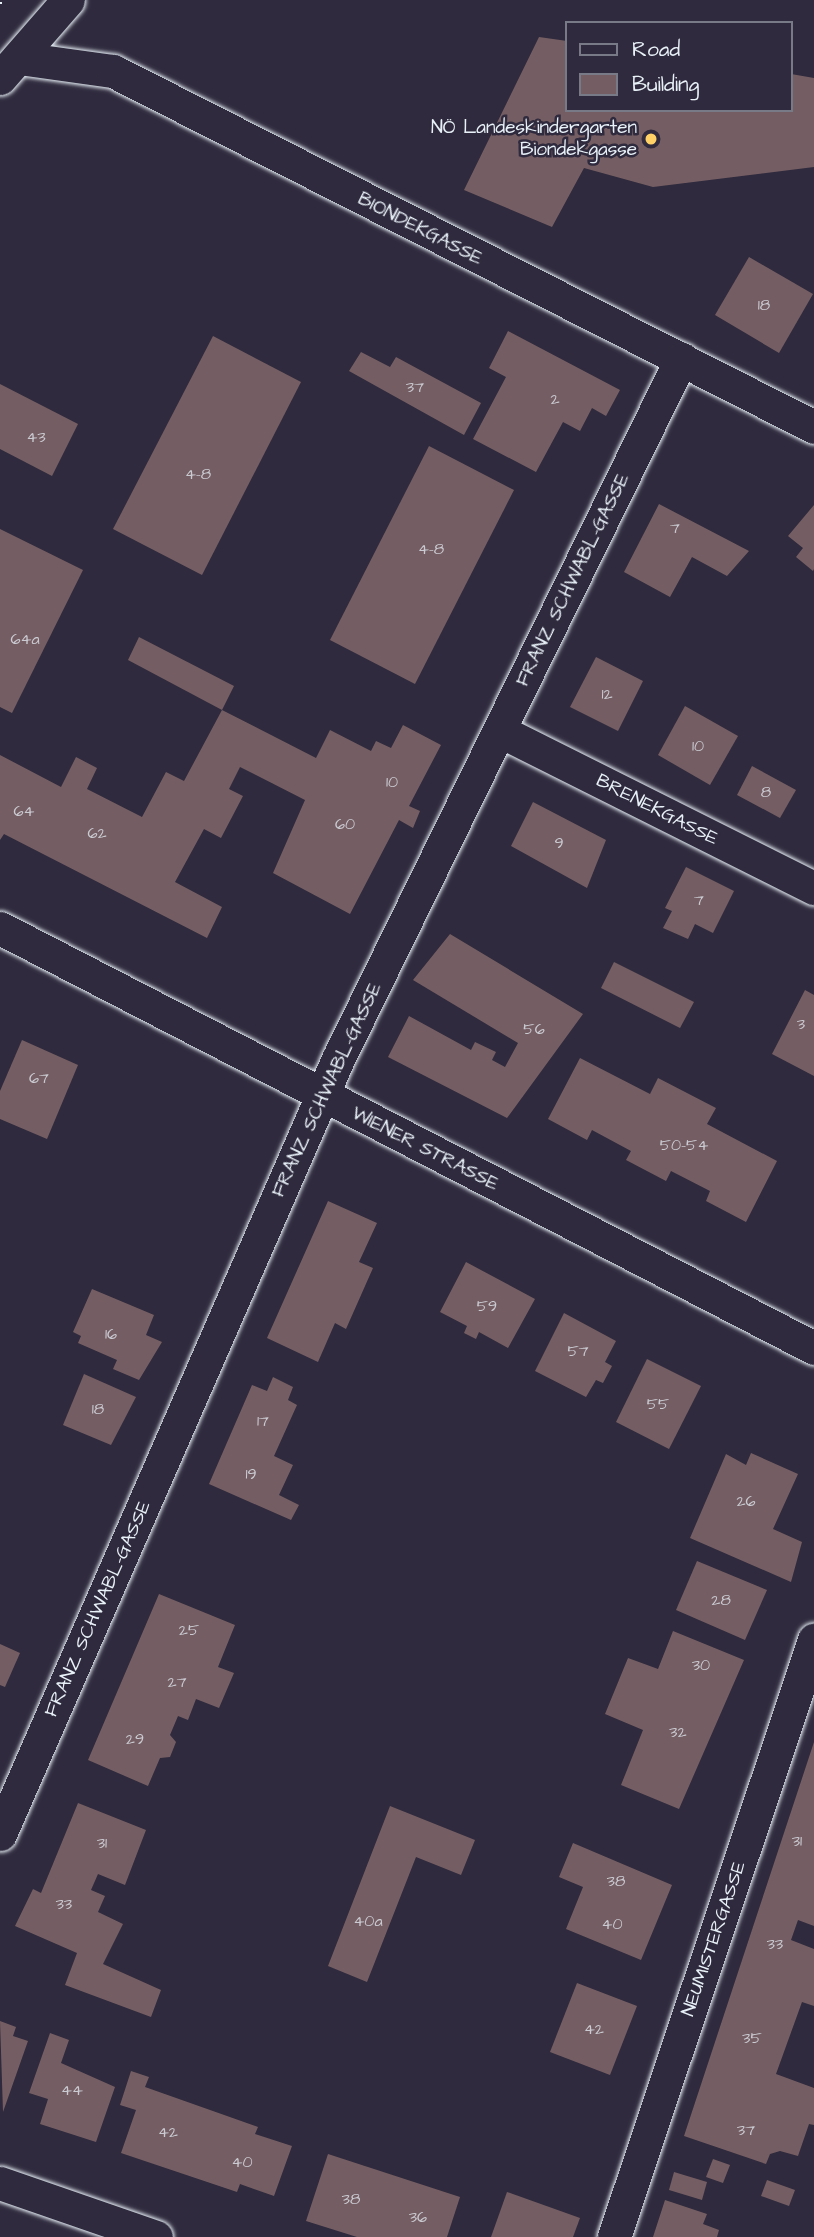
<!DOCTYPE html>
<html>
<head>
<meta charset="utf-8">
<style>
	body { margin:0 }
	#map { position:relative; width:814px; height:2237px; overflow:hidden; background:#2f2a3d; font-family:"Architects Daughter",sans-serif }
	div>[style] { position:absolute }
	.building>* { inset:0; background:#755e63 }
	.roads { filter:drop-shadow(0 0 2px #e8f1f8) drop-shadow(0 0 2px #e8f1f8) }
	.street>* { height:33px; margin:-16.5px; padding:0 16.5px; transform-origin:16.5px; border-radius:16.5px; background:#2f2a3d }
	.rail>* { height:8px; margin-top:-4px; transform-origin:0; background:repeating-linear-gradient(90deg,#2f2a3d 0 16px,#e8f1f8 0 32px); box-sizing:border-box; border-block:2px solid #e8f1f8 }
	.dots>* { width:19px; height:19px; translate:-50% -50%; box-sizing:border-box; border:4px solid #2f2a3d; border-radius:50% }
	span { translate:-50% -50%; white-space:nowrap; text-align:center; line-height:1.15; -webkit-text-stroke:5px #2f2a3d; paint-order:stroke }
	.number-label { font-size:16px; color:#cbccd3 }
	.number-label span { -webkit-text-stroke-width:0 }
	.poi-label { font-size:19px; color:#e8f1f8 }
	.right { translate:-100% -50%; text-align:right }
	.street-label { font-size:19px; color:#e8f1f8 }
	.legend { position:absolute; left:565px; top:21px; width:228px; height:91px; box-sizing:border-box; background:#2f2a3d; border:2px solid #797a88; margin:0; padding:9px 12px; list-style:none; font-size:21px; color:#e8f1f8 }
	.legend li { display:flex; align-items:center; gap:14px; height:35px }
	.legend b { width:35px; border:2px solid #797a88 }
</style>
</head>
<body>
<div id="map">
	<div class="building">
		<div style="clip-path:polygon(539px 37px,567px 41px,567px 110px,791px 110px,791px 74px,814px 78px,814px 167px,653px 187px,584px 168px,552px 227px,464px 190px)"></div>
		<div style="clip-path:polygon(749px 257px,813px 294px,779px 353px,715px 315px)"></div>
		<div style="clip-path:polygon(508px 331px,620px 390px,606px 416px,592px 408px,580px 431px,563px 422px,536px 472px,473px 439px,506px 377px,489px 368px)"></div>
		<div style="clip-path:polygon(213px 336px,301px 382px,202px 575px,113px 529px)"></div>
		<div style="clip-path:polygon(361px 352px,390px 367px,396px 357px,481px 403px,464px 435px,349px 371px)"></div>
		<div style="clip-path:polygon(0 384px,78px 424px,52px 476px,0 449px)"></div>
		<div style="clip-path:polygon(429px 446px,514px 490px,415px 684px,330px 640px)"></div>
		<div style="clip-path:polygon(659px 504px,749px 551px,727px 576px,692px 557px,670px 597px,624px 572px)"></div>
		<div style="clip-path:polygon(814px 505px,814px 569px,813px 571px,796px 557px,803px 548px,788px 536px)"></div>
		<div style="clip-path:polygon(0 529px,83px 570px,12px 713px,0 707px)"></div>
		<div style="clip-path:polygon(139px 637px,234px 686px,222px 710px,128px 660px)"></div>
		<div style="clip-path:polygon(596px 657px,643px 681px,618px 731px,570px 707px)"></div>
		<div style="clip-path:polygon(685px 706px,738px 736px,710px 785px,658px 755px)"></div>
		<div style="clip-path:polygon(222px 710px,316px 758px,330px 730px,371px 751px,376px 741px,391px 748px,403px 725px,441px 745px,409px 806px,420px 811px,413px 828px,399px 820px,350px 914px,273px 873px,305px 800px,240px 767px,229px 789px,243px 796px,221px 838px,204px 829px,175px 882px,222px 907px,207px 938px,4px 834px,0 840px,0 755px,61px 787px,76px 757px,97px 768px,87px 789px,142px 817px,166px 772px,184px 781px)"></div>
		<div style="clip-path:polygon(752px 766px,796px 790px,780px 818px,737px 795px)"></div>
		<div style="clip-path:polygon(533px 802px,606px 840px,587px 888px,511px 846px)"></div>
		<div style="clip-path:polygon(686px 867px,734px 891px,713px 933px,695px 924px,688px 939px,663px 928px,672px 911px,665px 908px)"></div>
		<div style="clip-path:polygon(450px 934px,583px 1014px,507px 1118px,388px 1057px,409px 1016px,471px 1050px,475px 1042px,496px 1052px,492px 1060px,505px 1067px,518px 1043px,413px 980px)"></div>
		<div style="clip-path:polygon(614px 962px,694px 1002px,680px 1028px,601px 988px)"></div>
		<div style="clip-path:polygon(805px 990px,814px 995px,814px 1076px,772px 1054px)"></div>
		<div style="clip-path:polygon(22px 1040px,78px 1065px,47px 1139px,0 1119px,0 1091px)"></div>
		<div style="clip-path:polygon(580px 1058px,650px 1094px,658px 1078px,716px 1108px,707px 1124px,777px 1161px,746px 1222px,706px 1201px,710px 1191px,671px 1171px,666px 1181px,626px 1160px,631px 1151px,592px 1130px,587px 1140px,548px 1119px)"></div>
		<div style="clip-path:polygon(328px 1201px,377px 1223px,359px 1262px,373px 1268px,346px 1329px,335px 1323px,318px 1362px,267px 1338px)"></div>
		<div style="clip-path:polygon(466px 1262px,535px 1299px,508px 1348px,479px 1332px,476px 1339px,464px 1333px,467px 1326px,440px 1312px)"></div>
		<div style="clip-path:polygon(92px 1289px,154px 1315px,146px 1335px,162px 1342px,139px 1380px,113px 1369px,117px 1360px,78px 1343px,81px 1336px,73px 1332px)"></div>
		<div style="clip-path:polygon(564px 1313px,616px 1341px,605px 1362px,612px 1366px,603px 1383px,596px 1380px,586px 1397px,535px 1371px)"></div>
		<div style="clip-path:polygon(647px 1359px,701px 1386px,669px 1449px,616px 1422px)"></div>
		<div style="clip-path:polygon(84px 1374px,136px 1397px,111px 1445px,63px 1425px)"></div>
		<div style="clip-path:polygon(273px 1377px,293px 1387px,288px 1400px,297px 1405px,274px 1456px,293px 1465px,279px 1495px,299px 1505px,291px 1520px,209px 1484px,252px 1385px,267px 1391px)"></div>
		<div style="clip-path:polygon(751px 1453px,798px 1474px,773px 1529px,802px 1542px,791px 1582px,690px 1538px,726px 1454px,746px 1465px)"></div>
		<div style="clip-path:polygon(697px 1561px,767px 1590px,745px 1640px,676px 1610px)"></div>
		<div style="clip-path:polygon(159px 1594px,235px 1625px,218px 1667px,234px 1673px,219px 1708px,196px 1699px,188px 1720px,178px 1716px,170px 1735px,176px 1742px,170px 1757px,160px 1758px,148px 1786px,88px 1760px)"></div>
		<div style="clip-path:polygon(673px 1631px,744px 1660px,679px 1809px,621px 1785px,643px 1730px,605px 1714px,628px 1658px,658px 1669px)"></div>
		<div style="clip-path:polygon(0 1644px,20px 1653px,5px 1687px,0 1685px)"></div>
		<div style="clip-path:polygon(814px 1742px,814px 1926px,798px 1920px,791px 1940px,814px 1949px,814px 2006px,802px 2002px,776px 2074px,814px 2088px,814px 2125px,809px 2124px,798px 2156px,780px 2151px,770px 2154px,766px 2164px,684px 2136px)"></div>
		<div style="clip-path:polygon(78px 1803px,146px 1830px,125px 1885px,98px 1874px,91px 1890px,105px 1896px,98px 1912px,123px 1924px,103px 1964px,161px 1990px,151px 2017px,65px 1985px,77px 1953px,15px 1926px,33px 1889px,41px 1893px)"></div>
		<div style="clip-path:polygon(390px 1806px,475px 1840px,461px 1875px,416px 1857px,367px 1982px,328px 1966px)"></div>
		<div style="clip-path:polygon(573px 1843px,672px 1885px,641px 1960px,566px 1929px,583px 1887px,559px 1877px)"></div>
		<div style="clip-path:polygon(577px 1983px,637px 2006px,610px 2075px,550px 2052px)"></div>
		<div style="clip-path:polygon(0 2021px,16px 2027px,13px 2036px,28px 2041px,3px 2112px)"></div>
		<div style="clip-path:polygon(50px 2033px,69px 2040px,61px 2063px,115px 2087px,96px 2142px,40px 2124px,48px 2099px,29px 2093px)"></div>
		<div style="clip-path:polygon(131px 2071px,149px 2077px,145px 2087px,258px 2127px,255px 2134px,292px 2146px,274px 2196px,240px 2184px,237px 2192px,121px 2153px,136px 2110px,120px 2105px)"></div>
		<div style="clip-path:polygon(328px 2154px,460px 2197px,447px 2237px,357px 2237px,306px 2221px)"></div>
		<div style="clip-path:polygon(713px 2159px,730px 2165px,723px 2183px,706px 2177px)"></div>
		<div style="clip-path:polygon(674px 2172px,707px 2182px,702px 2200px,669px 2190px)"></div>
		<div style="clip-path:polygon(767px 2180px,795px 2190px,789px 2206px,761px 2196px)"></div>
		<div style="clip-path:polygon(507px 2192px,580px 2218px,573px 2237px,491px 2237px)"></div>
		<div style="clip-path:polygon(665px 2200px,707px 2214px,703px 2224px,719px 2230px,717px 2237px,653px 2237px)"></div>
	</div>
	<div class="roads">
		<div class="street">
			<div style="left:19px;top:58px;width:95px;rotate:7.9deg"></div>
			<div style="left:113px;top:71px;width:786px;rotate:26.92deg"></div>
			<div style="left:0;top:78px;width:103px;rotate:-48.9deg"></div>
			<div style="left:500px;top:731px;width:351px;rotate:26.6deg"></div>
			<div style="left:0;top:928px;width:916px;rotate:27.29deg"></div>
			<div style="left:0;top:1834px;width:845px;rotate:-66.44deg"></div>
			<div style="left:338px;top:1059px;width:780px;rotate:-63.9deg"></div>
			<div style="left:0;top:2183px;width:165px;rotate:19.1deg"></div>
			<div style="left:614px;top:2237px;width:630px;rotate:-71.48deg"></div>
		</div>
	</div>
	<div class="rail">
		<div style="left:0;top:0;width:2px"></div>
	</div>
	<div class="dots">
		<div style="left:651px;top:139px;background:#ffd166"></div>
	</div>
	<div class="number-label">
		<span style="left:764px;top:305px">18</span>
		<span style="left:415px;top:387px">37</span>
		<span style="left:555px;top:399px">2</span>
		<span style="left:36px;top:437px">43</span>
		<span style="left:198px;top:474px">4-8</span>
		<span style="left:675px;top:528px">7</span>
		<span style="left:431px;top:549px">4-8</span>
		<span style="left:25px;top:639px">64a</span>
		<span style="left:607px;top:694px">12</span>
		<span style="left:698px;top:746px">10</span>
		<span style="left:392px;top:782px">10</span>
		<span style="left:766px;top:792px">8</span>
		<span style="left:24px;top:811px">64</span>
		<span style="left:345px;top:824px">60</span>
		<span style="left:97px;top:833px">62</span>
		<span style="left:559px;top:843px">9</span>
		<span style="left:699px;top:900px">7</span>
		<span style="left:801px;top:1024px">3</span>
		<span style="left:534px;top:1029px">56</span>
		<span style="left:39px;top:1078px">67</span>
		<span style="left:684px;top:1145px">50-54</span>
		<span style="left:487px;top:1306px">59</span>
		<span style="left:111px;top:1334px">16</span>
		<span style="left:578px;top:1351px">57</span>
		<span style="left:658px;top:1404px">55</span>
		<span style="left:98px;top:1409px">18</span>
		<span style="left:263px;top:1421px">17</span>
		<span style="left:251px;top:1474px">19</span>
		<span style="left:746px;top:1501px">26</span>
		<span style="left:721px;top:1600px">28</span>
		<span style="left:189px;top:1630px">25</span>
		<span style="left:701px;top:1665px">30</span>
		<span style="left:177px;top:1682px">27</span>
		<span style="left:678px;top:1732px">32</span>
		<span style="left:135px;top:1739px">29</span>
		<span style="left:797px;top:1841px">31</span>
		<span style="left:102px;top:1843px">31</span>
		<span style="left:616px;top:1881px">38</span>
		<span style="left:64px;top:1904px">33</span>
		<span style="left:368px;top:1921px">40a</span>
		<span style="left:612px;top:1924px">40</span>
		<span style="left:775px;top:1944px">33</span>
		<span style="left:594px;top:2029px">42</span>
		<span style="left:752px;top:2038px">35</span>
		<span style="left:72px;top:2090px">44</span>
		<span style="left:746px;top:2130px">37</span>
		<span style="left:168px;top:2132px">42</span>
		<span style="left:242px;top:2162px">40</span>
		<span style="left:351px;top:2199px">38</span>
		<span style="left:418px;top:2217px">36</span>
	</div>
	<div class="poi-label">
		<span class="right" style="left:637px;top:139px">NÖ Landeskindergarten<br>Biondekgasse</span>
	</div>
	<div class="street-label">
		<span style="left:420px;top:229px;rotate:27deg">BIONDEKGASSE</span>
		<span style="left:573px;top:580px;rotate:-64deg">FRANZ SCHWABL-GASSE</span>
		<span style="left:657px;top:810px;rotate:27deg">BRENEKGASSE</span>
		<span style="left:327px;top:1090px;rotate:-65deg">FRANZ SCHWABL-GASSE</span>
		<span style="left:425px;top:1149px;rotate:27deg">WIENER STRASSE</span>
		<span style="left:98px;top:1609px;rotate:-66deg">FRANZ SCHWABL-GASSE</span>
		<span style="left:714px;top:1939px;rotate:-71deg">NEUMISTERGASSE</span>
	</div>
	<ul class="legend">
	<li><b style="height:9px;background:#2f2a3d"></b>Road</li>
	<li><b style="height:19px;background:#755e63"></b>Building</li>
	</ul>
</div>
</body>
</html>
